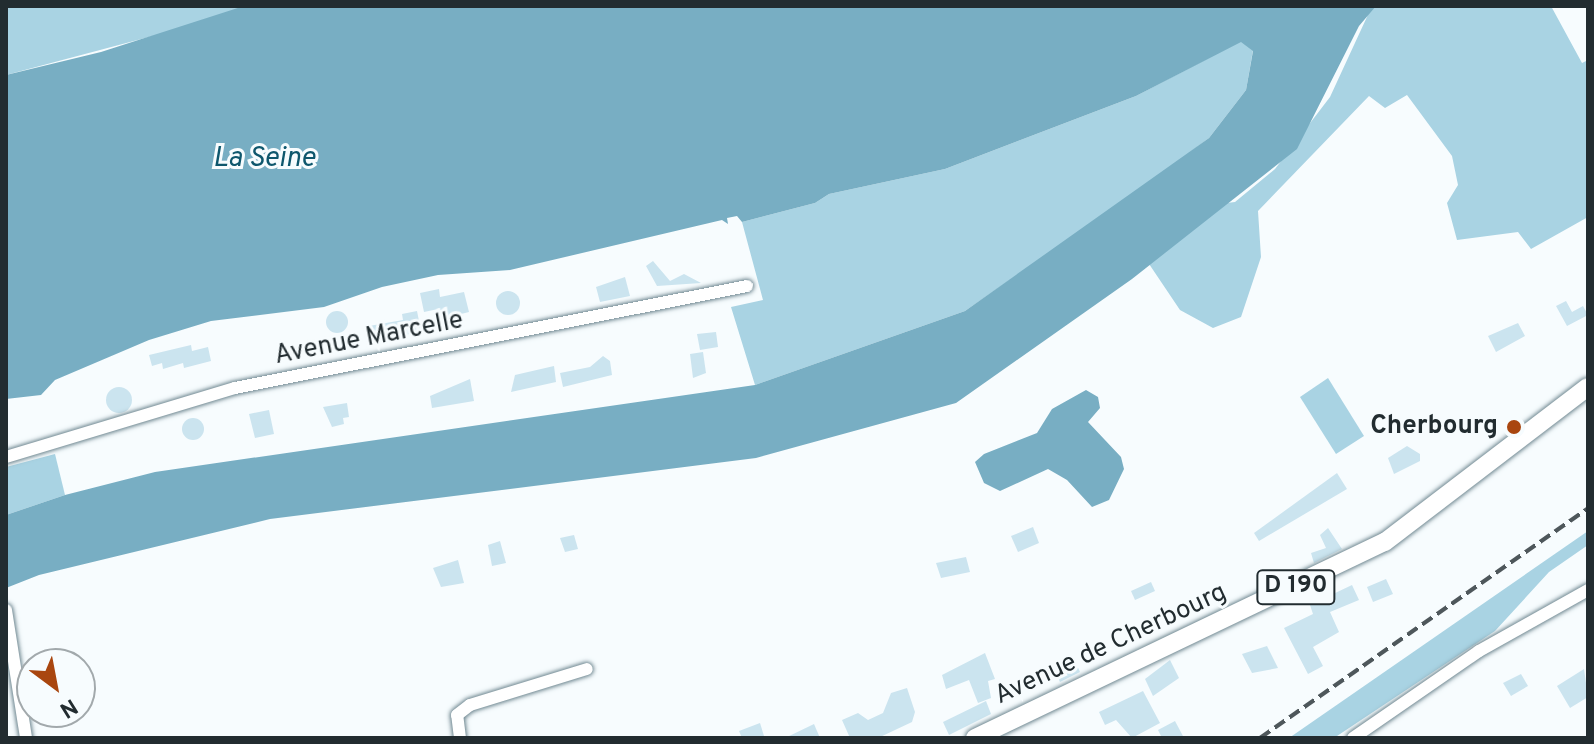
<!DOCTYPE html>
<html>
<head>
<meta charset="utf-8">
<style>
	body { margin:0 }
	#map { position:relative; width:1594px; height:744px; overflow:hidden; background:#f7fcfe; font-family:Overpass,sans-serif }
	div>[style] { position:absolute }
	.green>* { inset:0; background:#a9d3e3 }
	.water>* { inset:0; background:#78aec3 }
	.building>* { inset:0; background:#cbe4ef }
	.round { border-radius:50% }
	.roads { filter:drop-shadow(0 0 2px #718992) drop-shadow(0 0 2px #718992) }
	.minor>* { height:12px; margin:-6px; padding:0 6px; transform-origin:6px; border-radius:6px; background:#fff }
	.primary>* { height:18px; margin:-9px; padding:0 9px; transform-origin:9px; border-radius:9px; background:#fff }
	.rail>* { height:4px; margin-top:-2px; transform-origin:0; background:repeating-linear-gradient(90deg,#4e575b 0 12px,transparent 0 18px) }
	.dots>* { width:22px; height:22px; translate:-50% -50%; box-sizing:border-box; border:4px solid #f7fcfe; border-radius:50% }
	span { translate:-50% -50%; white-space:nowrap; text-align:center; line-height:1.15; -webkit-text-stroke:6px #f7fcfe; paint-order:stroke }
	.shield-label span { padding:2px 6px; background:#f7fcfe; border:2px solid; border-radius:6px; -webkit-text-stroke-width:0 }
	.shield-label { font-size:24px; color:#222c30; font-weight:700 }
	.street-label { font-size:26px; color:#222c30 }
	.poi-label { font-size:26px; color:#222c30; font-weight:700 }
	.right { translate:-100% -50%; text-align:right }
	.water-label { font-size:28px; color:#0e576d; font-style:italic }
	.frame { position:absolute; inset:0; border:8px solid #222c30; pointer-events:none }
	.north { position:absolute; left:16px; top:648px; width:80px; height:80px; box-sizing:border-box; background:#f7fcfe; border:2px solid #a2a9ac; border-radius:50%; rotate:148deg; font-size:22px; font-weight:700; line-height:32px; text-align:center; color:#222c30 }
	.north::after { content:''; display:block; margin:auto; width:28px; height:36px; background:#a9460f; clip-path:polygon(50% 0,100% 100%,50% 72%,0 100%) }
</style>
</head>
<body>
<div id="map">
	<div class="green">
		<div style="clip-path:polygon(6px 6px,265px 6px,6px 75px)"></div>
		<div style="clip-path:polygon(1372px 6px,1551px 6px,1582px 63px,1588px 60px,1588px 217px,1531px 249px,1518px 232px,1457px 240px,1447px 203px,1458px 185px,1452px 156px,1407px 95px,1385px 108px,1369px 96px,1258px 211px,1261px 257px,1241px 317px,1213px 328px,1180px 310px,1143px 255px,1218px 204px,1235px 202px,1275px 169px,1330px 97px)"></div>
		<div style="clip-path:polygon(1241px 41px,1253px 50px,1246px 90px,1209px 138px,1127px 199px,965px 311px,755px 385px,731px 307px,763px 300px,742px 222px,815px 203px,829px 194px,945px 169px,1136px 96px)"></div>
		<div style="clip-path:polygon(1328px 378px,1364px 436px,1336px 454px,1300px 397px)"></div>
		<div style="clip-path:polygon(55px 454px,65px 495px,6px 515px,6px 467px)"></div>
		<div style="clip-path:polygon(1588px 531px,1588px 545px,1549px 572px,1495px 631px,1334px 738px,1289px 738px)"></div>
	</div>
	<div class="water">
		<div style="clip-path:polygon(244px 6px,1376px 6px,1359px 26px,1297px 149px,1132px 279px,956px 403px,756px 458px,270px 519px,39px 575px,6px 588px,6px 515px,65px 495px,155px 472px,755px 385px,965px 311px,1209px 138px,1246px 90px,1253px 51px,1241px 42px,1136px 96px,945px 169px,829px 194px,815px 203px,742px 222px,737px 216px,727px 218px,728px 224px,722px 220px,510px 270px,438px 275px,382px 287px,324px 307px,211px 321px,149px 340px,55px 380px,41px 395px,6px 399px,6px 75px,101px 52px)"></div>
		<div style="clip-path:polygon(1086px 390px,1098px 397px,1100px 408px,1088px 422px,1121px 457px,1124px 469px,1109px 500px,1092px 507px,1067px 480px,1048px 469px,1000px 491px,984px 483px,975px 462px,984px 454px,1037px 433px,1052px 409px)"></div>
	</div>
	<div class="building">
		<div style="clip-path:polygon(653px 261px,670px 281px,684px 274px,701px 283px,657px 286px,646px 266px)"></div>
		<div style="clip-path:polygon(625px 277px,630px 296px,600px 302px,596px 287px)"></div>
		<div style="clip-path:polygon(439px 289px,440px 297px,464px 292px,469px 312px,449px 317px,438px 309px,424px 312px,420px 293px)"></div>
		<div class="round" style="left:496px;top:291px;width:24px;height:24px"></div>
		<div style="clip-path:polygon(1566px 301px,1572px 312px,1583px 306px,1588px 315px,1567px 326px,1556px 306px)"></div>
		<div class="round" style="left:326px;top:311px;width:22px;height:22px"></div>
		<div style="clip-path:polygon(417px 311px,421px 331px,372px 344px,369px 326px,403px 320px,402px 314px)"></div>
		<div style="clip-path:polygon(1518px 323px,1525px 336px,1496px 352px,1488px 336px)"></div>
		<div style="clip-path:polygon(716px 332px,718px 347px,700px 350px,697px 334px)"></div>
		<div style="clip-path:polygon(191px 345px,192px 351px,208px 347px,211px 361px,184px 368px,183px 363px,163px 369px,162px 363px,152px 366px,149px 355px)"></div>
		<div style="clip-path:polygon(703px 352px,706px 373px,693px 378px,690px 354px)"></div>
		<div style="clip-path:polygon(603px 356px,610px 361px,612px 375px,563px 387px,560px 373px,590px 367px)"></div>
		<div style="clip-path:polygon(554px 366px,556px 382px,511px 392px,515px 375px)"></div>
		<div style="clip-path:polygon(470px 379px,474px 401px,432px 408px,430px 396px)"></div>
		<div class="round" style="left:106px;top:387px;width:26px;height:26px"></div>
		<div style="clip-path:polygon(347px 403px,349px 417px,343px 418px,344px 424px,332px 427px,323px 407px)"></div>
		<div style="clip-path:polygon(269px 410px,274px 434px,255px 438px,249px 414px)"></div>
		<div class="round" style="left:182px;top:418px;width:22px;height:22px"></div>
		<div style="clip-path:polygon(1407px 446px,1420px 454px,1420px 461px,1394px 474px,1388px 458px)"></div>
		<div style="clip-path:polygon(1337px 473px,1347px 489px,1259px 541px,1254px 533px)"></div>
		<div style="clip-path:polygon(1033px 527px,1039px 543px,1018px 552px,1011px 536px)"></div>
		<div style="clip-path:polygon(1328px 528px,1342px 549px,1314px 563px,1311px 553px,1326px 548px,1320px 535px)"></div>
		<div style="clip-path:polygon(574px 535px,578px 549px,565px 552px,560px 538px)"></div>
		<div style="clip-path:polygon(500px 541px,506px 563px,492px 566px,488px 545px)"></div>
		<div style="clip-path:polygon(966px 557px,970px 572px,941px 578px,936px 563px)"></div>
		<div style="clip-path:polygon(458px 560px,464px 583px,441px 587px,433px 568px)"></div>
		<div style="clip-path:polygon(1386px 579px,1393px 594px,1373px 602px,1367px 587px)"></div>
		<div style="clip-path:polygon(1151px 582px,1155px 591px,1135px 600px,1131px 591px)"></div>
		<div style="clip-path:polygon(1352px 585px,1359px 600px,1330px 612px,1339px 632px,1313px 647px,1323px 666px,1308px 674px,1284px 628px,1313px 614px,1310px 605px)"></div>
		<div style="clip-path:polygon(1267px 646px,1278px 668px,1252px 673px,1242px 654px)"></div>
		<div style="clip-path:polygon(985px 653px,995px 679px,988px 681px,991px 698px,978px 703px,969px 680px,946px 689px,942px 675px)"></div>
		<div style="clip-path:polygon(1074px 659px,1080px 672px,1060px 682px,1054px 668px)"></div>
		<div style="clip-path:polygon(1170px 660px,1179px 678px,1153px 696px,1145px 679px)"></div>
		<div style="clip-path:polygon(1584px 669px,1588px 697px,1570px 708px,1557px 686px)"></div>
		<div style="clip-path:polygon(1521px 674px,1528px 686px,1511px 696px,1503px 683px)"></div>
		<div style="clip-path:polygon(907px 688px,915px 712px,912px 722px,878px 738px,850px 738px,842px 720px,858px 713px,868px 720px,883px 713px,891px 693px)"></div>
		<div style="clip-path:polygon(1143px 691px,1160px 723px,1132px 738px,1116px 720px,1105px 725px,1099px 712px)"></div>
		<div style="clip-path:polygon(986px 701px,991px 714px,949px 735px,943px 722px)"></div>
		<div style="clip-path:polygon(1175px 721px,1184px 738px,1162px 738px,1158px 730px)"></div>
		<div style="clip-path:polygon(760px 723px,764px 736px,742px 738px,739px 731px)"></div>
		<div style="clip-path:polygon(814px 724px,820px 738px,785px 738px)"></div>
	</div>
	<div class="roads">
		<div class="minor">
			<div style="left:6px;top:457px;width:239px;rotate:-16.8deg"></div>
			<div style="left:235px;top:388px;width:522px;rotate:-11.27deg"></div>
			<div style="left:6px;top:610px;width:130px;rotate:81.1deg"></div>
			<div style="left:460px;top:738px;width:23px;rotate:-97deg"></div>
			<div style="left:457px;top:715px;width:16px;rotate:-38deg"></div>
			<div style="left:470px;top:705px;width:122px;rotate:-17.1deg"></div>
			<div style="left:1353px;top:738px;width:153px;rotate:-34.6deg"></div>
			<div style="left:1479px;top:651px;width:125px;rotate:-29.2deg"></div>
		</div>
		<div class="primary">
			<div style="left:975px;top:738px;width:454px;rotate:-25.6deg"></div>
			<div style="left:1385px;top:542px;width:255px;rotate:-37.4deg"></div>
		</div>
	</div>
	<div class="rail">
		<div style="left:1260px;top:738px;width:401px;rotate:-35deg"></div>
	</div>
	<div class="dots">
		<div style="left:1514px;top:427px;background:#a9460f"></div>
	</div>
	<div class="shield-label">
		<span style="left:1296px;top:587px">D 190</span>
	</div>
	<div class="street-label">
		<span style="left:369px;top:339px;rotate:-11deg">Avenue Marcelle</span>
		<span style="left:1111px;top:645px;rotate:-25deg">Avenue de Cherbourg</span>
	</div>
	<div class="poi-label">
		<span class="right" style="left:1498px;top:427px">Cherbourg</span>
	</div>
	<div class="water-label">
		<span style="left:264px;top:159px">La Seine</span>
	</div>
	<div class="frame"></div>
	<div class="north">N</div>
</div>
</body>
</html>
